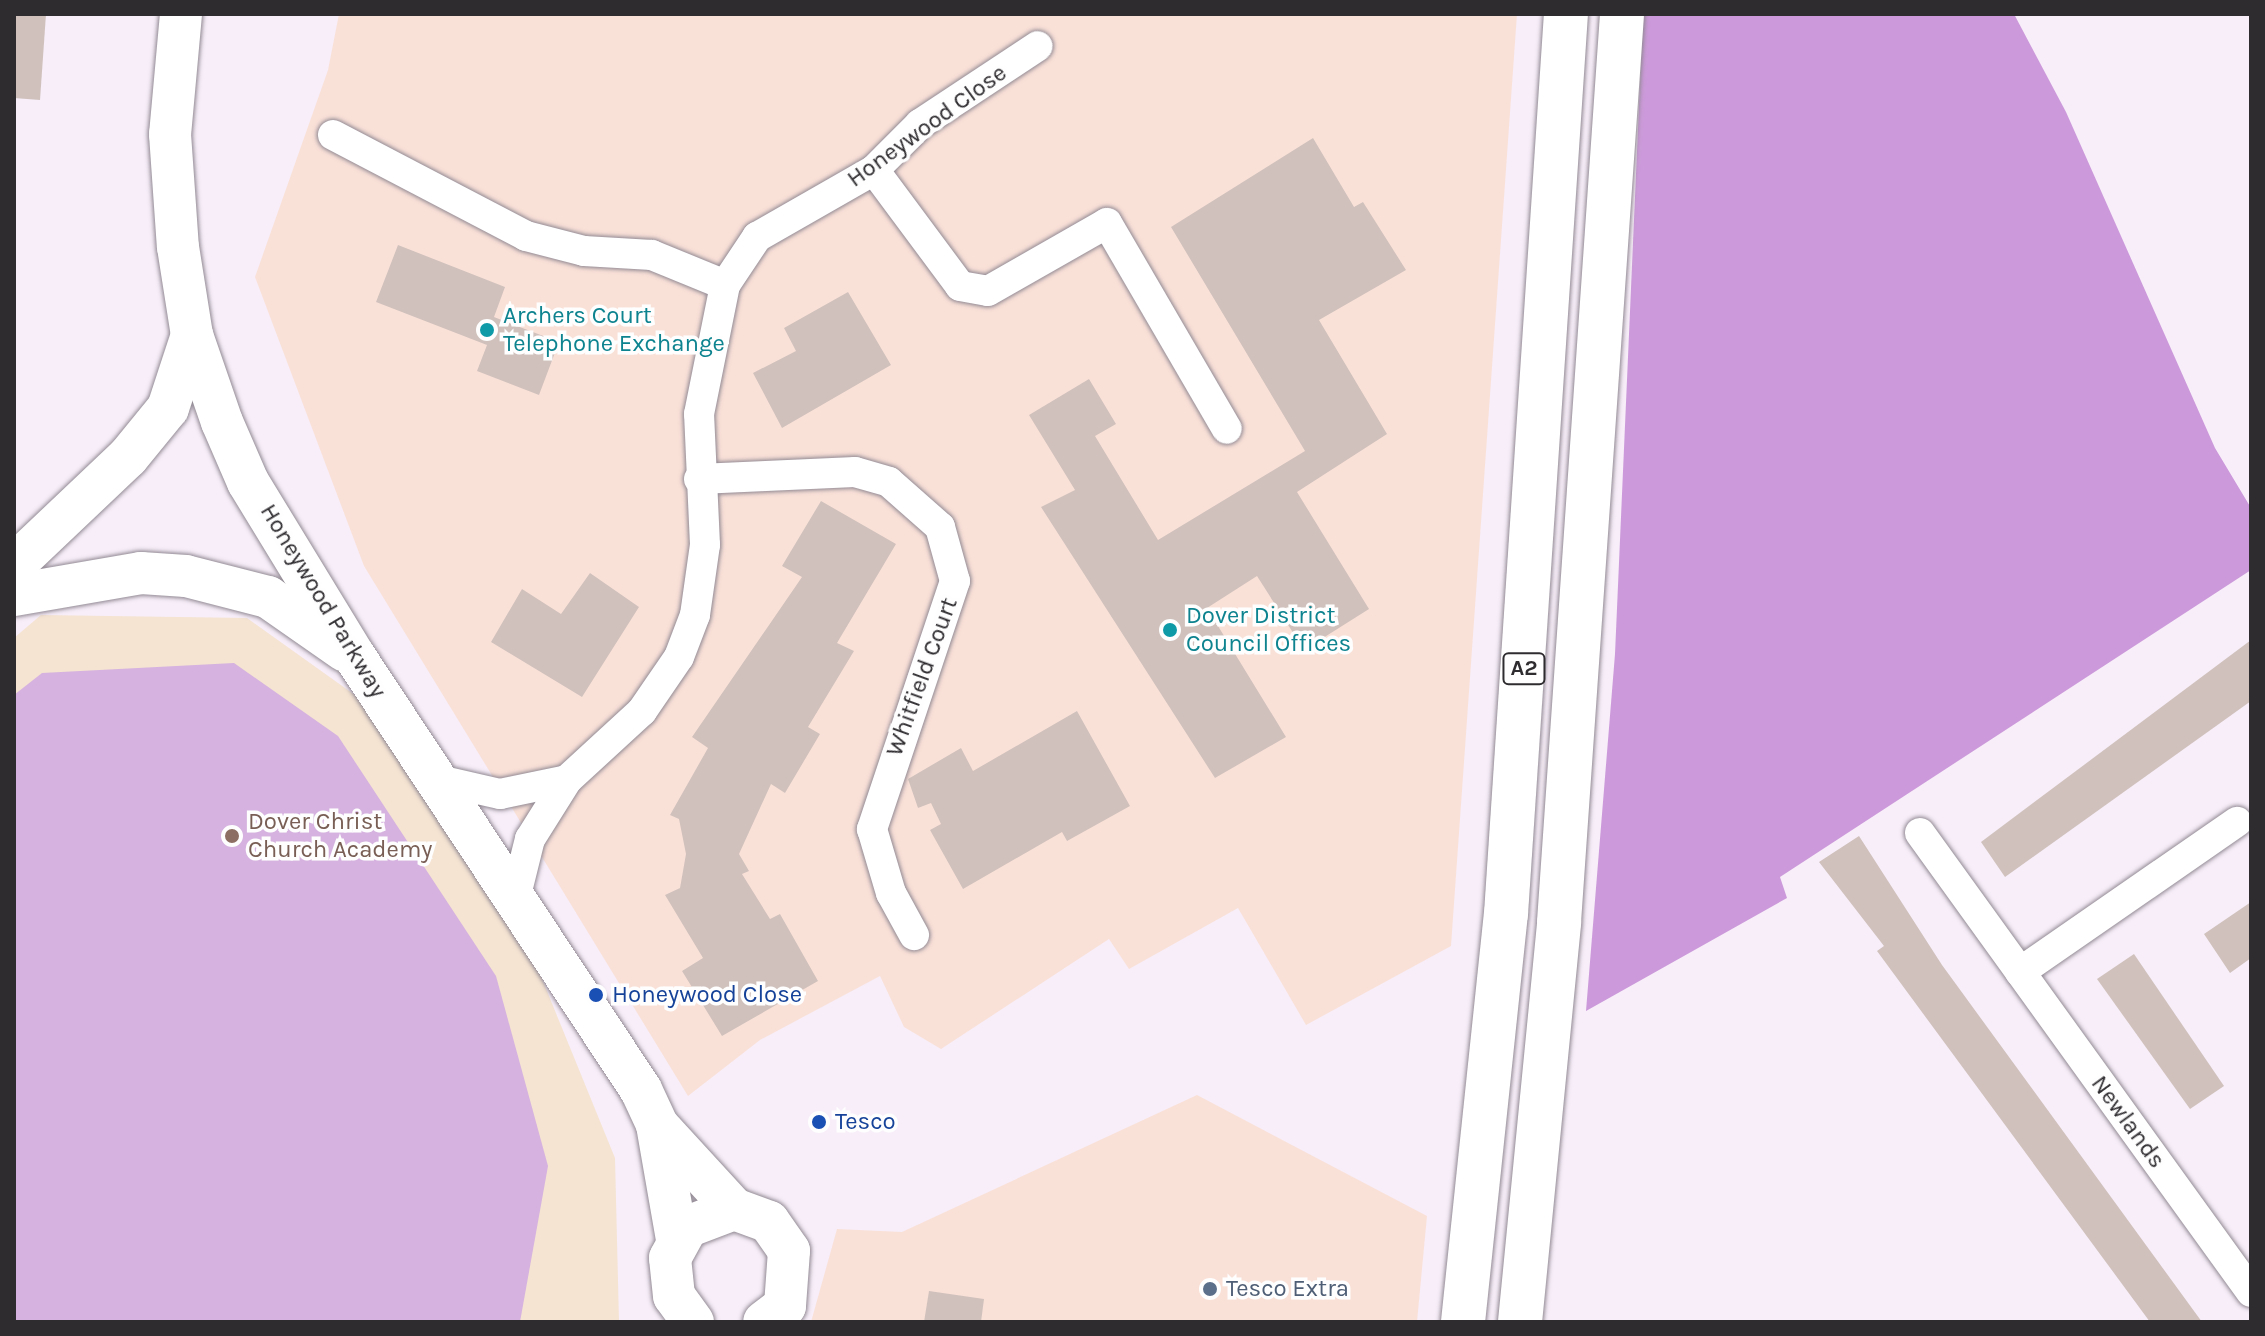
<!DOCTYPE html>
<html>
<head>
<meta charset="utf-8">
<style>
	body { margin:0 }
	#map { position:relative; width:2265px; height:1336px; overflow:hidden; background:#f7eef9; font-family:Karla,sans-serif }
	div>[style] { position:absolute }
	.commercial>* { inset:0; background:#fae1d8 }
	.education>* { inset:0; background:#f5e4d2 }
	.green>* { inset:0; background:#d5b2df }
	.forest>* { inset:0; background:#cc9ada }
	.building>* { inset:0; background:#d0c1bc }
	.roads { filter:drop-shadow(0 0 2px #928a94) drop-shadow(0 0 2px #928a94) }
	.street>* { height:30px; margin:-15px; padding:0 15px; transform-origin:15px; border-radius:15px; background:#fff }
	.secondary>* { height:42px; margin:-21px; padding:0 21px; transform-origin:21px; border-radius:21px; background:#fff }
	.highway>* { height:44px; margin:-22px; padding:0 22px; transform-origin:22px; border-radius:22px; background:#fff }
	.dots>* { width:22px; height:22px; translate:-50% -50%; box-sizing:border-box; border:4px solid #fefefe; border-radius:50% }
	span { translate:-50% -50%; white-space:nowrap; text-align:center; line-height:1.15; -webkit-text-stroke:7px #fefefe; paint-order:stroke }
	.shield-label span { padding:2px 6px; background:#fefefe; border:2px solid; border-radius:6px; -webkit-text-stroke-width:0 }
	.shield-label { font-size:22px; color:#2f2c30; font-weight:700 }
	.street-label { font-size:24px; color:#2f2c30 }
	.culture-label { font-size:24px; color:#0d838f }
	.left { translate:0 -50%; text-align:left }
	.education-label { font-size:24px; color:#785e54 }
	.transit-label { font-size:24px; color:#164399 }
	.service-label { font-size:24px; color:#4e5e75 }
	.frame { position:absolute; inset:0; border:16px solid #2f2c30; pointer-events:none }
</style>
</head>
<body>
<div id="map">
	<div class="commercial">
		<div style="clip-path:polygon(339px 14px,1517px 14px,1451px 946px,1306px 1025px,1238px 908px,1129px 969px,1109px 939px,941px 1049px,904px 1027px,880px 976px,760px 1040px,688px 1096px,364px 566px,255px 277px,328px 70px)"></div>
		<div style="clip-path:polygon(1197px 1095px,1427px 1216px,1417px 1322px,811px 1322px,837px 1229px,902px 1232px)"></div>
	</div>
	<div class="education">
		<div style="clip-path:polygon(41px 615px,247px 618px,359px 698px,540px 974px,615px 1158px,619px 1322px,14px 1322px,14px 638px)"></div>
	</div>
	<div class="green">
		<div style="clip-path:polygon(234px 663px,338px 736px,496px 976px,548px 1166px,520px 1322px,14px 1322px,14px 695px,42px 673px)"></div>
	</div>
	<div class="forest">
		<div style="clip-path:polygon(1643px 14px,2014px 14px,2066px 112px,2215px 448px,2251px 508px,2251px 570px,1780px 877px,1787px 898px,1586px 1011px,1615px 654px)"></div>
	</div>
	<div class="building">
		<div style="clip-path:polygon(14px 14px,46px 14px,40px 100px,14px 98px)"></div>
		<div style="clip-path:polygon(1313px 138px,1354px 207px,1363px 202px,1406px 270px,1319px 320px,1387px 434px,1297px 492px,1369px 609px,1304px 650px,1257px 576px,1207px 608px,1286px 737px,1215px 778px,1041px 507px,1075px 490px,1029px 415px,1089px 379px,1116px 424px,1095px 436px,1158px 540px,1305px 451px,1171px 227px)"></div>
		<div style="clip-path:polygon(398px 245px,505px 287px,494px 317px,559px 342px,539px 395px,477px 371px,487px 345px,376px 302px)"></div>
		<div style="clip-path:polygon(848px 292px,891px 365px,782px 428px,753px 373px,796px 351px,784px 328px)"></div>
		<div style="clip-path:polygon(821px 501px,896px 544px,837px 643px,854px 651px,808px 727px,820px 734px,785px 793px,771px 784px,739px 854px,749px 871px,742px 874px,770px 919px,780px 914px,818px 981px,722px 1036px,682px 971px,703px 958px,665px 895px,680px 888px,686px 854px,679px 819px,670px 815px,708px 748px,692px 737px,802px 577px,782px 566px)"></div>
		<div style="clip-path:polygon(590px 573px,639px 607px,582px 697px,491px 642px,522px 589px,561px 614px)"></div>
		<div style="clip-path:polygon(2251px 640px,2251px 701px,2005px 877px,1981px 842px)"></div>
		<div style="clip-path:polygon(1077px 711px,1130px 806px,1067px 841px,1062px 832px,963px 889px,930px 830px,941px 824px,931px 803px,918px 808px,908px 779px,961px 748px,973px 771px)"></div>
		<div style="clip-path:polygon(1859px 836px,1942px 965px,2202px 1322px,2150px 1322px,1877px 951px,1884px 946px,1819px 862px)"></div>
		<div style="clip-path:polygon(2251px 902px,2251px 958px,2230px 973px,2204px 934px)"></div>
		<div style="clip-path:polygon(2134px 954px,2224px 1086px,2190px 1109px,2097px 979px)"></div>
		<div style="clip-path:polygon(929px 1291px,984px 1299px,981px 1322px,924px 1322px)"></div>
	</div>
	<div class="roads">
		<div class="street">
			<div style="left:333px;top:135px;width:218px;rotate:27.6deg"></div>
			<div style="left:526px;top:236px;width:60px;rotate:14.5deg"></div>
			<div style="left:584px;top:251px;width:68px;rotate:3.4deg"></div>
			<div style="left:652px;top:255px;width:79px;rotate:22.3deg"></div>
			<div style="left:874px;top:170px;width:144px;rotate:53.4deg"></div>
			<div style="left:960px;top:286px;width:28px;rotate:10deg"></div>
			<div style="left:988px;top:291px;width:137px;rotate:-29.7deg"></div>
			<div style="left:1107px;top:223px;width:238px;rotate:59.8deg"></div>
			<div style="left:699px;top:479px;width:156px;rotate:-2.6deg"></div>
			<div style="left:855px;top:472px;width:35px;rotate:16deg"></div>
			<div style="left:889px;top:482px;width:68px;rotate:41.4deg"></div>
			<div style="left:940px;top:527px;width:56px;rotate:74.5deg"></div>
			<div style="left:955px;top:581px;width:262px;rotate:108.5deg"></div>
			<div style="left:872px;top:829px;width:67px;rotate:73.5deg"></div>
			<div style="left:891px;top:893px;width:48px;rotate:61.3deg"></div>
			<div style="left:434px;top:779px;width:68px;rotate:12.8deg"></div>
			<div style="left:500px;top:794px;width:68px;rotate:-11.8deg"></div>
			<div style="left:1920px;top:833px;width:566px;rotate:54.2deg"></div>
			<div style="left:514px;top:903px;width:66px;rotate:-76deg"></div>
			<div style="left:530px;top:839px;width:70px;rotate:-57.9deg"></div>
			<div style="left:567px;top:780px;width:102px;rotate:-42.6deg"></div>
			<div style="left:642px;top:711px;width:65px;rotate:-55.6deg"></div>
			<div style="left:679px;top:657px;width:45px;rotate:-69.1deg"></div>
			<div style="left:695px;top:615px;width:71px;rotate:-81.9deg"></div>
			<div style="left:705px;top:545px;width:131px;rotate:-92.6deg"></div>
			<div style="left:699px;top:414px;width:132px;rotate:-78.6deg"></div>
			<div style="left:725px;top:285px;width:58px;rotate:-56.3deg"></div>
			<div style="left:757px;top:237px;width:135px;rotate:-29.8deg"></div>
			<div style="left:874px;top:170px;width:65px;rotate:-45deg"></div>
			<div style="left:920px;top:124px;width:141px;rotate:-33.5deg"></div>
			<div style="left:2020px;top:972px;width:264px;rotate:-34.7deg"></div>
		</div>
		<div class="secondary">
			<div style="left:181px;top:14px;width:121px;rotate:95.2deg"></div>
			<div style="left:170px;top:134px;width:113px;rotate:86deg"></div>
			<div style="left:178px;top:247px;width:89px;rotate:81deg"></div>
			<div style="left:192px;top:335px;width:92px;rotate:71deg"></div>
			<div style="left:222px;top:422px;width:65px;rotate:66.6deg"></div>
			<div style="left:248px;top:482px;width:205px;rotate:58.6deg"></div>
			<div style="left:355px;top:657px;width:519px;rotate:56.55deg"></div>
			<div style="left:641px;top:1090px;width:38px;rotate:65deg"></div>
			<div style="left:657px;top:1125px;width:117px;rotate:80.1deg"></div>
			<div style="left:14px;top:565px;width:157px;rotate:-43.5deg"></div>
			<div style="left:128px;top:457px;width:63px;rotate:-50.8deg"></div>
			<div style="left:168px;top:408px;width:77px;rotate:-71.8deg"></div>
			<div style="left:14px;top:595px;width:129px;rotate:-9.8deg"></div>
			<div style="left:141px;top:573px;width:45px;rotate:3.8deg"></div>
			<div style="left:186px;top:576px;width:85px;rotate:14.4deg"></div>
			<div style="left:268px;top:597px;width:93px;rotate:34.9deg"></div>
			<div style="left:657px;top:1125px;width:114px;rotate:47.5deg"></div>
			<div style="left:693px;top:1322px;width:32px;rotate:-126deg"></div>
			<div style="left:674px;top:1296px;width:38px;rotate:-96deg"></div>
			<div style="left:670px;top:1258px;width:35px;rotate:-61deg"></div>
			<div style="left:687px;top:1227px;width:50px;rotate:-21deg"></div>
			<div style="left:734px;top:1209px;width:37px;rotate:20deg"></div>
			<div style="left:769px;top:1222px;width:35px;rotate:55deg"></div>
			<div style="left:789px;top:1251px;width:55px;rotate:94.2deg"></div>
			<div style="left:785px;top:1306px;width:26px;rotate:143deg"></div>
		</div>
		<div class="highway">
			<div style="left:1463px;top:1322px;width:410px;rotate:-84deg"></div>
			<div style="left:1506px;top:914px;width:902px;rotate:-86.19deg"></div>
			<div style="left:1520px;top:1322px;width:402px;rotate:-84.4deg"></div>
			<div style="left:1559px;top:922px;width:910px;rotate:-86.03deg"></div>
		</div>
	</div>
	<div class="dots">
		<div style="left:487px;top:330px;background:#0f9aa8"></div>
		<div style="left:1170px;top:630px;background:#0f9aa8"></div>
		<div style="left:232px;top:836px;background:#8d6e63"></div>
		<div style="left:596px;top:995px;background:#1a4fb4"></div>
		<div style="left:819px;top:1122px;background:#1a4fb4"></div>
		<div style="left:1210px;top:1289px;background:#5c6f8a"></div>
	</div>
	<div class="shield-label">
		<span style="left:1524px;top:669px">A2</span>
	</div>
	<div class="street-label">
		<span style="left:927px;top:126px;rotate:-36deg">Honeywood Close</span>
		<span style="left:323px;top:601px;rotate:59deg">Honeywood Parkway</span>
		<span style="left:922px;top:677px;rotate:-70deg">Whitfield Court</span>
		<span style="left:2128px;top:1122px;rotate:54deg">Newlands</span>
	</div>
	<div class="culture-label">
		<span class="left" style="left:503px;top:330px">Archers Court<br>Telephone Exchange</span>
		<span class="left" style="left:1186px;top:630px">Dover District<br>Council Offices</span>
	</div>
	<div class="education-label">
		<span class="left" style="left:248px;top:836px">Dover Christ<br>Church Academy</span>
	</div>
	<div class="transit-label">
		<span class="left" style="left:612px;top:995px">Honeywood Close</span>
		<span class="left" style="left:835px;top:1122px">Tesco</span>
	</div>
	<div class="service-label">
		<span class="left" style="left:1226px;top:1289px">Tesco Extra</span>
	</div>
	<div class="frame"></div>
</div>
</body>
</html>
